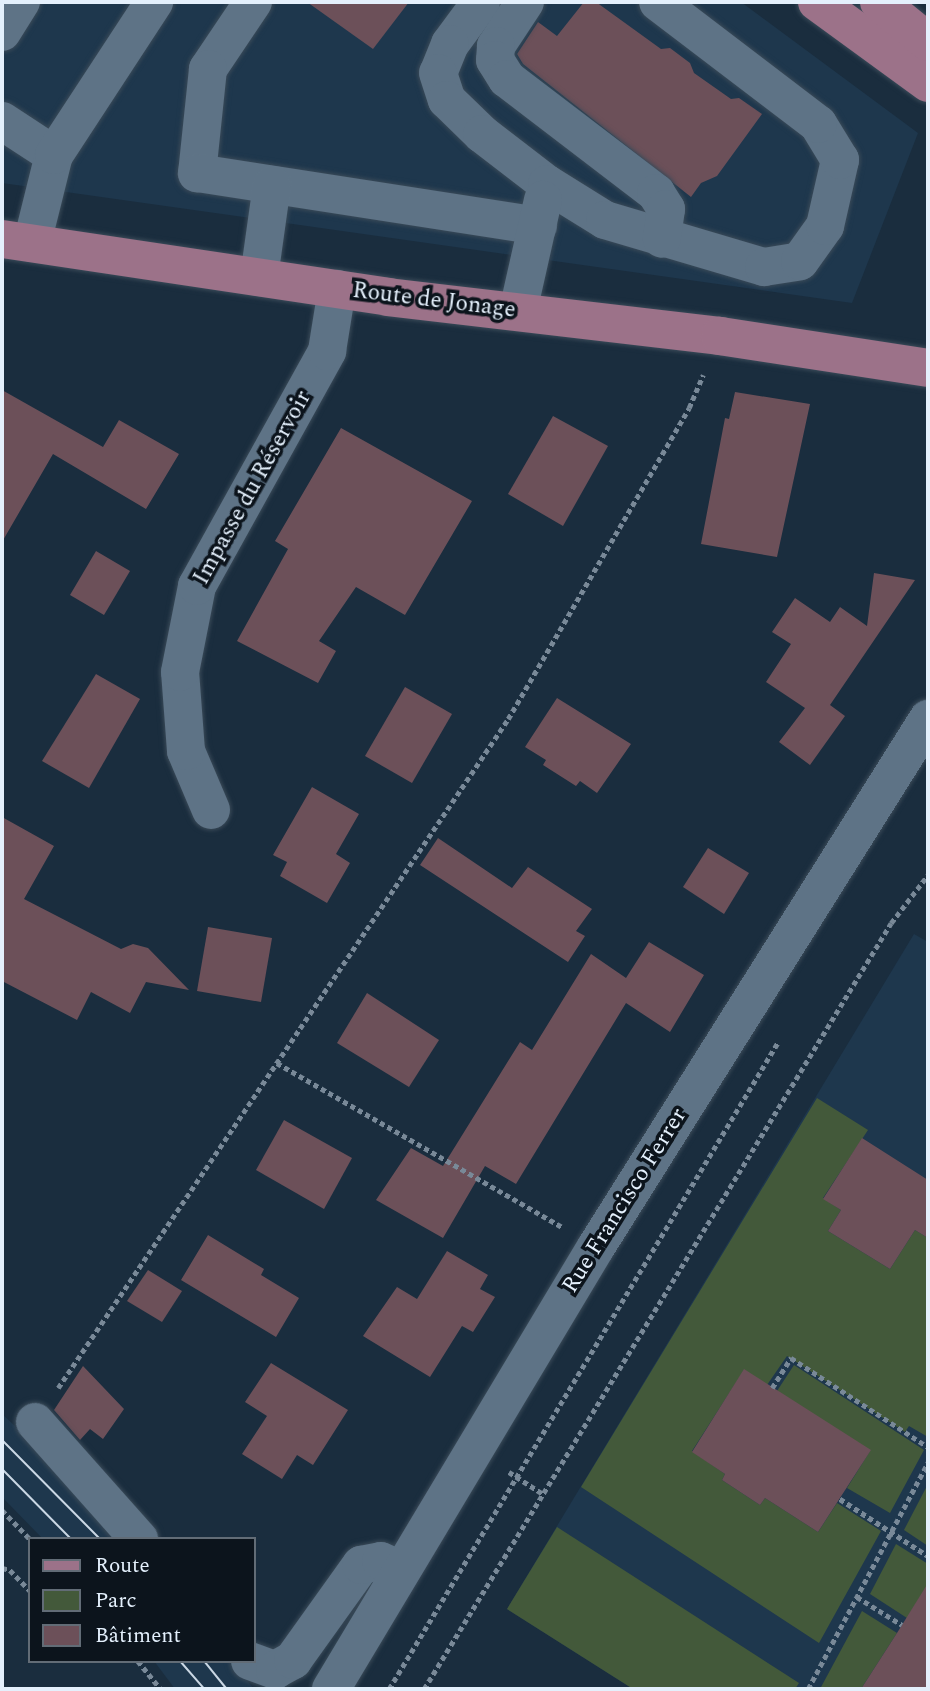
<!DOCTYPE html>
<html>
<head>
<meta charset="utf-8">
<style>
	body { margin:0 }
	#map { position:relative; width:930px; height:1691px; overflow:hidden; background:#1a2d3e; font-family:Spectral,serif }
	div>[style] { position:absolute }
	.built>* { inset:0; background:#1e374d }
	.green>* { inset:0; background:#43593a }
	.building>* { inset:0; background:#6c5059 }
	.path>* { height:4.5px; margin-top:-2.25px; transform-origin:0; background:repeating-linear-gradient(90deg,#798998 0 5px,transparent 0 8.5px) }
	.roads { filter:drop-shadow(0 0 2px #3a4a58) drop-shadow(0 0 2px #3a4a58) }
	.minor>* { height:38px; margin:-19px; padding:0 19px; transform-origin:19px; border-radius:19px; background:#5e7386 }
	.major>* { height:38px; margin:-19px; padding:0 19px; transform-origin:19px; border-radius:19px; background:#9c7289 }
	.tram>* { height:2px; margin:-1px; padding:0 1px; transform-origin:1px; border-radius:1px; background:#cad7e4 }
	.path-bridge>* { height:4.5px; margin-top:-2.25px; transform-origin:0; background:repeating-linear-gradient(90deg,#798998 0 5px,transparent 0 8.5px) }
	span { translate:-50% -50%; white-space:nowrap; text-align:center; line-height:1.15; -webkit-text-stroke:7px #0c141c; paint-order:stroke }
	.street-label { font-size:23px; color:#e4f0fc }
	.frame { position:absolute; inset:0; border:4px solid #e4f0fc; pointer-events:none }
	.legend { position:absolute; left:28px; top:1537px; width:228px; height:126px; box-sizing:border-box; background:#0c141c; border:2px solid #626c76; margin:0; padding:9px 12px; list-style:none; font-size:21px; color:#e4f0fc }
	.legend li { display:flex; align-items:center; gap:14px; height:35px }
	.legend b { width:35px; border:2px solid #626c76 }
</style>
</head>
<body>
<div id="map">
	<div class="built">
		<div style="clip-path:polygon(2px 2px,741px 2px,918px 133px,852px 303px,2px 183px)"></div>
		<div style="clip-path:polygon(914px 934px,928px 942px,928px 1689px,633px 1689px,507px 1609px)"></div>
		<div style="clip-path:polygon(2px 1414px,41px 1450px,127px 1539px,43px 1539px,2px 1497px)"></div>
		<div style="clip-path:polygon(154px 1661px,231px 1661px,254px 1689px,175px 1689px)"></div>
	</div>
	<div class="green">
		<div style="clip-path:polygon(817px 1098px,868px 1130px,823px 1198px,841px 1210px,828px 1231px,890px 1269px,915px 1230px,928px 1238px,928px 1437px,909px 1426px,905px 1432px,787px 1356px,767px 1385px,744px 1370px,692px 1451px,725px 1474px,722px 1480px,760px 1505px,765px 1498px,818px 1532px,837px 1503px,881px 1531px,819px 1643px,581px 1487px)"></div>
		<div style="clip-path:polygon(794px 1365px,924px 1450px,890px 1513px,847px 1488px,870px 1451px,777px 1391px)"></div>
		<div style="clip-path:polygon(928px 1484px,928px 1546px,904px 1530px)"></div>
		<div style="clip-path:polygon(557px 1527px,799px 1683px,795px 1689px,633px 1689px,507px 1609px)"></div>
		<div style="clip-path:polygon(896px 1544px,928px 1564px,928px 1584px,907px 1618px,870px 1594px)"></div>
		<div style="clip-path:polygon(862px 1611px,897px 1633px,861px 1689px,820px 1689px)"></div>
	</div>
	<div class="building">
		<div style="clip-path:polygon(307px 2px,409px 2px,373px 49px)"></div>
		<div style="clip-path:polygon(584px 2px,596px 2px,661px 49px,670px 48px,690px 63px,694px 73px,731px 99px,739px 98px,762px 114px,717px 176px,701px 183px,691px 197px,523px 64px,517px 54px,538px 22px,557px 36px)"></div>
		<div style="clip-path:polygon(2px 390px,103px 447px,119px 420px,179px 454px,146px 509px,53px 454px,2px 542px)"></div>
		<div style="clip-path:polygon(735px 392px,810px 404px,777px 557px,701px 544px,725px 418px,729px 419px)"></div>
		<div style="clip-path:polygon(553px 416px,608px 446px,563px 526px,508px 494px)"></div>
		<div style="clip-path:polygon(341px 428px,472px 501px,405px 615px,356px 587px,319px 641px,336px 651px,318px 683px,237px 641px,288px 549px,275px 541px)"></div>
		<div style="clip-path:polygon(96px 551px,130px 571px,104px 615px,70px 595px)"></div>
		<div style="clip-path:polygon(874px 573px,915px 580px,830px 705px,845px 716px,810px 765px,779px 742px,805px 708px,766px 682px,791px 644px,772px 632px,795px 598px,830px 622px,840px 607px,867px 626px)"></div>
		<div style="clip-path:polygon(96px 674px,140px 699px,89px 788px,42px 761px)"></div>
		<div style="clip-path:polygon(405px 687px,452px 714px,412px 783px,365px 756px)"></div>
		<div style="clip-path:polygon(557px 698px,631px 744px,597px 793px,580px 781px,576px 786px,543px 765px,546px 760px,525px 747px)"></div>
		<div style="clip-path:polygon(312px 787px,359px 814px,336px 854px,350px 863px,327px 903px,280px 876px,287px 862px,273px 855px)"></div>
		<div style="clip-path:polygon(2px 817px,54px 846px,24px 899px,121px 949px,133px 944px,148px 948px,189px 990px,146px 982px,130px 1013px,91px 992px,77px 1020px,2px 981px)"></div>
		<div style="clip-path:polygon(438px 838px,512px 888px,528px 867px,592px 909px,576px 931px,585px 936px,568px 962px,420px 865px)"></div>
		<div style="clip-path:polygon(708px 848px,749px 873px,724px 914px,683px 887px)"></div>
		<div style="clip-path:polygon(208px 927px,272px 938px,261px 1002px,197px 991px)"></div>
		<div style="clip-path:polygon(649px 942px,704px 975px,670px 1032px,626px 1003px,516px 1184px,485px 1166px,443px 1238px,376px 1200px,411px 1148px,443px 1166px,520px 1042px,532px 1050px,591px 954px,626px 978px)"></div>
		<div style="clip-path:polygon(367px 993px,439px 1040px,409px 1087px,337px 1043px)"></div>
		<div style="clip-path:polygon(284px 1120px,352px 1158px,324px 1209px,256px 1170px)"></div>
		<div style="clip-path:polygon(862px 1138px,928px 1180px,928px 1238px,915px 1230px,890px 1269px,828px 1231px,841px 1210px,823px 1199px)"></div>
		<div style="clip-path:polygon(208px 1235px,264px 1269px,261px 1275px,299px 1298px,276px 1337px,181px 1280px)"></div>
		<div style="clip-path:polygon(447px 1251px,488px 1275px,480px 1289px,495px 1297px,473px 1332px,462px 1326px,430px 1377px,363px 1336px,397px 1287px,417px 1299px)"></div>
		<div style="clip-path:polygon(148px 1270px,182px 1291px,162px 1322px,127px 1301px)"></div>
		<div style="clip-path:polygon(271px 1363px,348px 1410px,313px 1465px,297px 1455px,282px 1479px,242px 1454px,267px 1416px,245px 1402px)"></div>
		<div style="clip-path:polygon(83px 1366px,124px 1409px,103px 1439px,90px 1429px,80px 1440px,54px 1410px)"></div>
		<div style="clip-path:polygon(744px 1369px,871px 1450px,818px 1532px,765px 1498px,760px 1505px,722px 1480px,725px 1474px,692px 1452px)"></div>
		<div style="clip-path:polygon(928px 1583px,928px 1689px,861px 1689px,897px 1633px)"></div>
	</div>
	<div class="path">
		<div style="left:277px;top:1063px;width:329px;rotate:29.9deg"></div>
		<div style="left:58px;top:1388px;width:806px;rotate:-56.07deg"></div>
		<div style="left:508px;top:719px;width:360px;rotate:-59.8deg"></div>
		<div style="left:689px;top:408px;width:36px;rotate:-67deg"></div>
		<div style="left:772px;top:1388px;width:36px;rotate:-58deg"></div>
		<div style="left:791px;top:1358px;width:163px;rotate:33deg"></div>
		<div style="left:509px;top:1472px;width:40px;rotate:32.9deg"></div>
		<div style="left:840px;top:1499px;width:105px;rotate:32.9deg"></div>
		<div style="left:2px;top:1510px;width:40px;rotate:46deg"></div>
		<div style="left:2px;top:1568px;width:8px;rotate:14deg"></div>
		<div style="left:10px;top:1570px;width:29px;rotate:46deg"></div>
		<div style="left:857px;top:1597px;width:53px;rotate:31.9deg"></div>
		<div style="left:138px;top:1661px;width:36px;rotate:51deg"></div>
		<div style="left:389px;top:1689px;width:755px;rotate:-58.98deg"></div>
		<div style="left:424px;top:1689px;width:897px;rotate:-58.63deg"></div>
		<div style="left:891px;top:923px;width:61px;rotate:-52.4deg"></div>
		<div style="left:808px;top:1689px;width:257px;rotate:-62.1deg"></div>
	</div>
	<div class="roads">
		<div class="minor">
			<div style="left:253px;top:2px;width:81px;rotate:123.9deg"></div>
			<div style="left:208px;top:69px;width:105px;rotate:96deg"></div>
			<div style="left:197px;top:173px;width:345px;rotate:8.8deg"></div>
			<div style="left:481px;top:2px;width:52px;rotate:126.4deg"></div>
			<div style="left:450px;top:44px;width:31px;rotate:112deg"></div>
			<div style="left:438px;top:73px;width:28px;rotate:72deg"></div>
			<div style="left:447px;top:100px;width:49px;rotate:44.2deg"></div>
			<div style="left:482px;top:134px;width:82px;rotate:37.6deg"></div>
			<div style="left:547px;top:184px;width:68px;rotate:31.8deg"></div>
			<div style="left:605px;top:220px;width:166px;rotate:16.5deg"></div>
			<div style="left:764px;top:267px;width:36px;rotate:-9deg"></div>
			<div style="left:800px;top:261px;width:43px;rotate:-54.5deg"></div>
			<div style="left:825px;top:226px;width:68px;rotate:-77.2deg"></div>
			<div style="left:840px;top:160px;width:42px;rotate:-121.4deg"></div>
			<div style="left:818px;top:124px;width:201px;rotate:-142.7deg"></div>
			<div style="left:525px;top:2px;width:53px;rotate:123.4deg"></div>
			<div style="left:496px;top:46px;width:14px;rotate:94deg"></div>
			<div style="left:495px;top:60px;width:22px;rotate:58deg"></div>
			<div style="left:507px;top:79px;width:188px;rotate:37.4deg"></div>
			<div style="left:656px;top:193px;width:19px;rotate:58deg"></div>
			<div style="left:666px;top:209px;width:30px;rotate:98deg"></div>
			<div style="left:2px;top:32px;width:36px;rotate:-58deg"></div>
			<div style="left:2px;top:121px;width:62px;rotate:33.2deg"></div>
			<div style="left:32px;top:243px;width:91px;rotate:-76deg"></div>
			<div style="left:54px;top:155px;width:183px;rotate:-56.8deg"></div>
			<div style="left:259px;top:277px;width:93px;rotate:-82deg"></div>
			<div style="left:518px;top:311px;width:114px;rotate:-77.3deg"></div>
			<div style="left:211px;top:810px;width:64px;rotate:-113deg"></div>
			<div style="left:186px;top:751px;width:79px;rotate:-94.3deg"></div>
			<div style="left:180px;top:672px;width:88px;rotate:-78.8deg"></div>
			<div style="left:197px;top:586px;width:269px;rotate:-61deg"></div>
			<div style="left:327px;top:351px;width:63px;rotate:-80.8deg"></div>
			<div style="left:35px;top:1422px;width:157px;rotate:48.4deg"></div>
			<div style="left:250px;top:1661px;width:27px;rotate:20deg"></div>
			<div style="left:275px;top:1670px;width:21px;rotate:-29deg"></div>
			<div style="left:293px;top:1660px;width:117px;rotate:-54.4deg"></div>
			<div style="left:361px;top:1565px;width:20px;rotate:-11deg"></div>
			<div style="left:381px;top:1561px;width:20px;rotate:24deg"></div>
			<div style="left:331px;top:1689px;width:515px;rotate:-59.06deg"></div>
			<div style="left:596px;top:1247px;width:624px;rotate:-57.84deg"></div>
		</div>
		<div class="major">
			<div style="left:817px;top:2px;width:137px;rotate:36.1deg"></div>
			<div style="left:879px;top:2px;width:63px;rotate:39.2deg"></div>
			<div style="left:2px;top:239px;width:390px;rotate:8.5deg"></div>
			<div style="left:388px;top:297px;width:334px;rotate:6.7deg"></div>
			<div style="left:720px;top:336px;width:210px;rotate:8.7deg"></div>
		</div>
	</div>
	<div class="tram">
		<div style="left:2px;top:1440px;width:139px;rotate:45.3deg"></div>
		<div style="left:2px;top:1469px;width:98px;rotate:45.4deg"></div>
		<div style="left:180px;top:1661px;width:37px;rotate:49deg"></div>
		<div style="left:204px;top:1661px;width:36px;rotate:51deg"></div>
	</div>
	<div class="path-bridge">
		<div style="left:840px;top:1499px;width:105px;rotate:32.9deg"></div>
	</div>
	<div class="street-label">
		<span style="left:434px;top:301px;rotate:7deg">Route de Jonage</span>
		<span style="left:253px;top:488px;rotate:-61deg">Impasse du Réservoir</span>
		<span style="left:625px;top:1201px;rotate:-58deg">Rue Francisco Ferrer</span>
	</div>
	<div class="frame"></div>
	<ul class="legend">
	<li><b style="height:9px;background:#9c7289"></b>Route</li>
	<li><b style="height:19px;background:#43593a"></b>Parc</li>
	<li><b style="height:19px;background:#6c5059"></b>Bâtiment</li>
	</ul>
</div>
</body>
</html>
